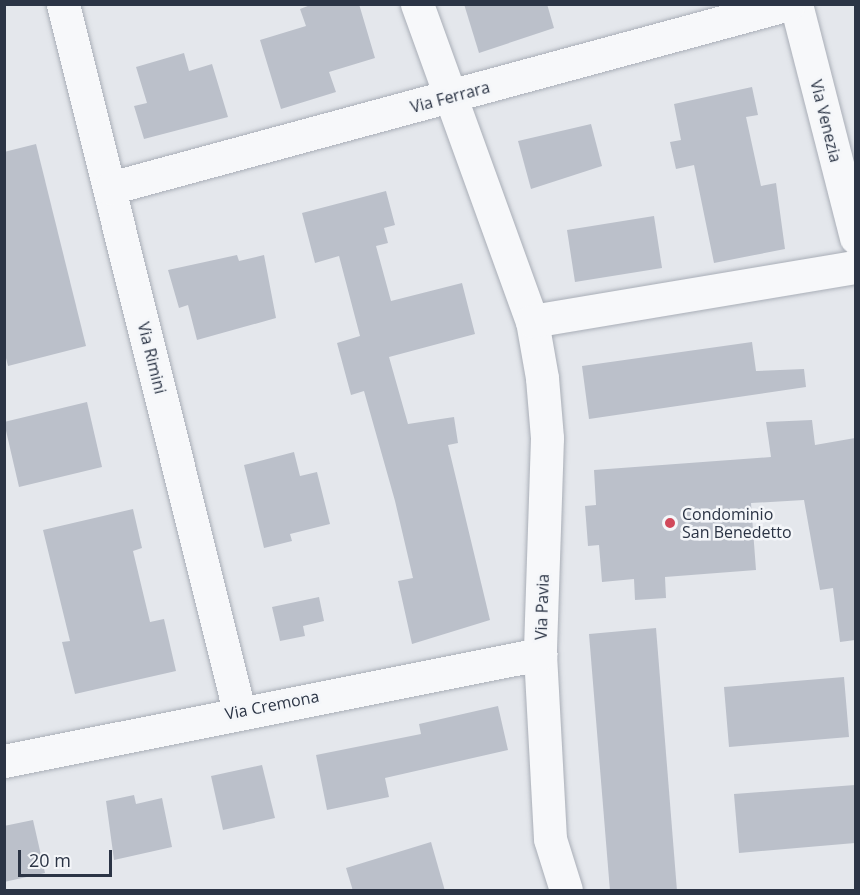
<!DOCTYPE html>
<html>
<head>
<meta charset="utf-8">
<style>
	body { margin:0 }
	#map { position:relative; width:860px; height:895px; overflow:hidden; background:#e4e7ec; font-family:"Open Sans",sans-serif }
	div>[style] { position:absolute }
	.building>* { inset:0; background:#bbc0ca }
	.roads { filter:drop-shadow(0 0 2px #a9aeb7) drop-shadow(0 0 2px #a9aeb7) }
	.minor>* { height:33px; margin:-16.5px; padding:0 16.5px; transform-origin:16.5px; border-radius:16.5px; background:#f7f8fa }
	.dots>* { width:16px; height:16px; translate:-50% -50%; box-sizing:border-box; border:3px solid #f4f6f9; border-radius:50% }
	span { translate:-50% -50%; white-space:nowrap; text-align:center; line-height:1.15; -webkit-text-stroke:5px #f4f6f9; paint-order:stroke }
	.street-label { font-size:16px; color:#2b3445 }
	.poi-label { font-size:16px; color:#2b3445 }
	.left { translate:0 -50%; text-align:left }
	.frame { position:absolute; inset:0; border:6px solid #2b3445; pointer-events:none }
	.scale { position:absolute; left:18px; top:850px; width:94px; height:27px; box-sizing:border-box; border:3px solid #2b3445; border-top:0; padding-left:8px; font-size:18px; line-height:21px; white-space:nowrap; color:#2b3445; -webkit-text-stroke:4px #f4f6f9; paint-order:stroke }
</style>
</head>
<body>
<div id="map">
	<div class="building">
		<div style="clip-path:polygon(313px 4px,359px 4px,375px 58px,329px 72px,336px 92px,281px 109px,260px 40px,306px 26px,300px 9px)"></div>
		<div style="clip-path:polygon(464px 4px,547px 4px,554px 28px,479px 53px)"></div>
		<div style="clip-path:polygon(184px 53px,189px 71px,212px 64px,228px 117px,144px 139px,134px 106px,147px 103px,136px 67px)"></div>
		<div style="clip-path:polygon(752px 87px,758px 115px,746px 117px,761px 186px,776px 183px,785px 249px,714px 263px,694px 165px,676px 169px,670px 142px,681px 140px,674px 104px)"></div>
		<div style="clip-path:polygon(591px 124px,602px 166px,531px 189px,518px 141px)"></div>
		<div style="clip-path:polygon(36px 144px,86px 346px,8px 366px,4px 350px,4px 152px)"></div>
		<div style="clip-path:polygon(386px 191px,395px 225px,384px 228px,388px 243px,376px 246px,391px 301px,462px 283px,475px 334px,389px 357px,408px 424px,454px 417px,458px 443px,448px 445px,490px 620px,412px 644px,398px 581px,413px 578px,395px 501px,364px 391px,351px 395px,337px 343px,360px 336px,339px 256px,315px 263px,302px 213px)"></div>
		<div style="clip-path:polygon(654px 216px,662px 268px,575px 282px,567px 230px)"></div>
		<div style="clip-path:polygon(237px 255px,239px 261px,264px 255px,276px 318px,197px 340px,188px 305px,179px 308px,168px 270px)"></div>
		<div style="clip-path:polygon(752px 342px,756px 371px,804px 369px,806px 387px,589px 419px,582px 366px)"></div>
		<div style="clip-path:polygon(87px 402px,102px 467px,19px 487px,4px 422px)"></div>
		<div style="clip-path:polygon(812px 420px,815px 445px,855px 438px,855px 640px,840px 642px,833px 588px,820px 590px,804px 500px,751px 503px,756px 570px,665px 577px,666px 598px,635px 600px,634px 579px,602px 582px,599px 545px,588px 546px,585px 506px,596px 505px,594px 470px,771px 457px,766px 422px)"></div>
		<div style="clip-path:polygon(294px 452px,300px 476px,317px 472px,330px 524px,290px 534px,292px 541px,264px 548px,244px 465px)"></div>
		<div style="clip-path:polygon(133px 509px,142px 548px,133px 551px,150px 622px,164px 619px,176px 671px,75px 694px,62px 642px,70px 641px,43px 530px)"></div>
		<div style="clip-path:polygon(319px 597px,324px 621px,303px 626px,305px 636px,280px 641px,272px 607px)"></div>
		<div style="clip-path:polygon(656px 628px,677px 891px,610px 891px,589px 634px)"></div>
		<div style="clip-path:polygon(844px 677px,849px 737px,729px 747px,724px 687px)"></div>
		<div style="clip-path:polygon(498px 706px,508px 750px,385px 778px,389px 797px,327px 810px,316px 755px,421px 734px,419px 724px)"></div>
		<div style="clip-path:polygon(262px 765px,275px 818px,223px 830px,211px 776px)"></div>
		<div style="clip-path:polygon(855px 785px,855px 843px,739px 853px,734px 794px)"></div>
		<div style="clip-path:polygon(134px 795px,136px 804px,162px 798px,172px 847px,114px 860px,106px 801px)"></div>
		<div style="clip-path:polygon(33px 820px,45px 873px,4px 882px,4px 826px)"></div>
		<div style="clip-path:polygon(431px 842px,445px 891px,353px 891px,346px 868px)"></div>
	</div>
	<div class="roads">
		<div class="minor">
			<div style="left:63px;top:4px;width:729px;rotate:76.02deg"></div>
			<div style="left:417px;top:4px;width:337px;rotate:70.1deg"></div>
			<div style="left:532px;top:321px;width:58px;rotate:80deg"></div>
			<div style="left:542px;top:378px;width:60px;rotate:85.2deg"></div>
			<div style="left:547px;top:438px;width:216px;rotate:91.9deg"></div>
			<div style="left:540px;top:654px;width:185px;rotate:86.9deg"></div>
			<div style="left:550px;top:839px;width:53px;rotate:72.6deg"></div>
			<div style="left:796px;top:4px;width:241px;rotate:75.6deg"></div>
			<div style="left:110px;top:188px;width:703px;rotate:-15.16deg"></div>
			<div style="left:532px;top:321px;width:328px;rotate:-9.5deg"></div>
			<div style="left:4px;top:761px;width:547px;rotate:-11.29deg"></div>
		</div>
	</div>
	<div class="dots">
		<div style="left:670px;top:523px;background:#d1495b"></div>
	</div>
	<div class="street-label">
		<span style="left:450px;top:97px;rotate:-15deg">Via Ferrara</span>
		<span style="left:826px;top:121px;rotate:76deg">Via Venezia</span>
		<span style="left:152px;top:358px;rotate:76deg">Via Rimini</span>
		<span style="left:542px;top:607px;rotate:-88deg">Via Pavia</span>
		<span style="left:272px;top:705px;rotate:-11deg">Via Cremona</span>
	</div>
	<div class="poi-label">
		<span class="left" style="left:682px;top:523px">Condominio<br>San Benedetto</span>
	</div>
	<div class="frame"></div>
	<div class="scale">20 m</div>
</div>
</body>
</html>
